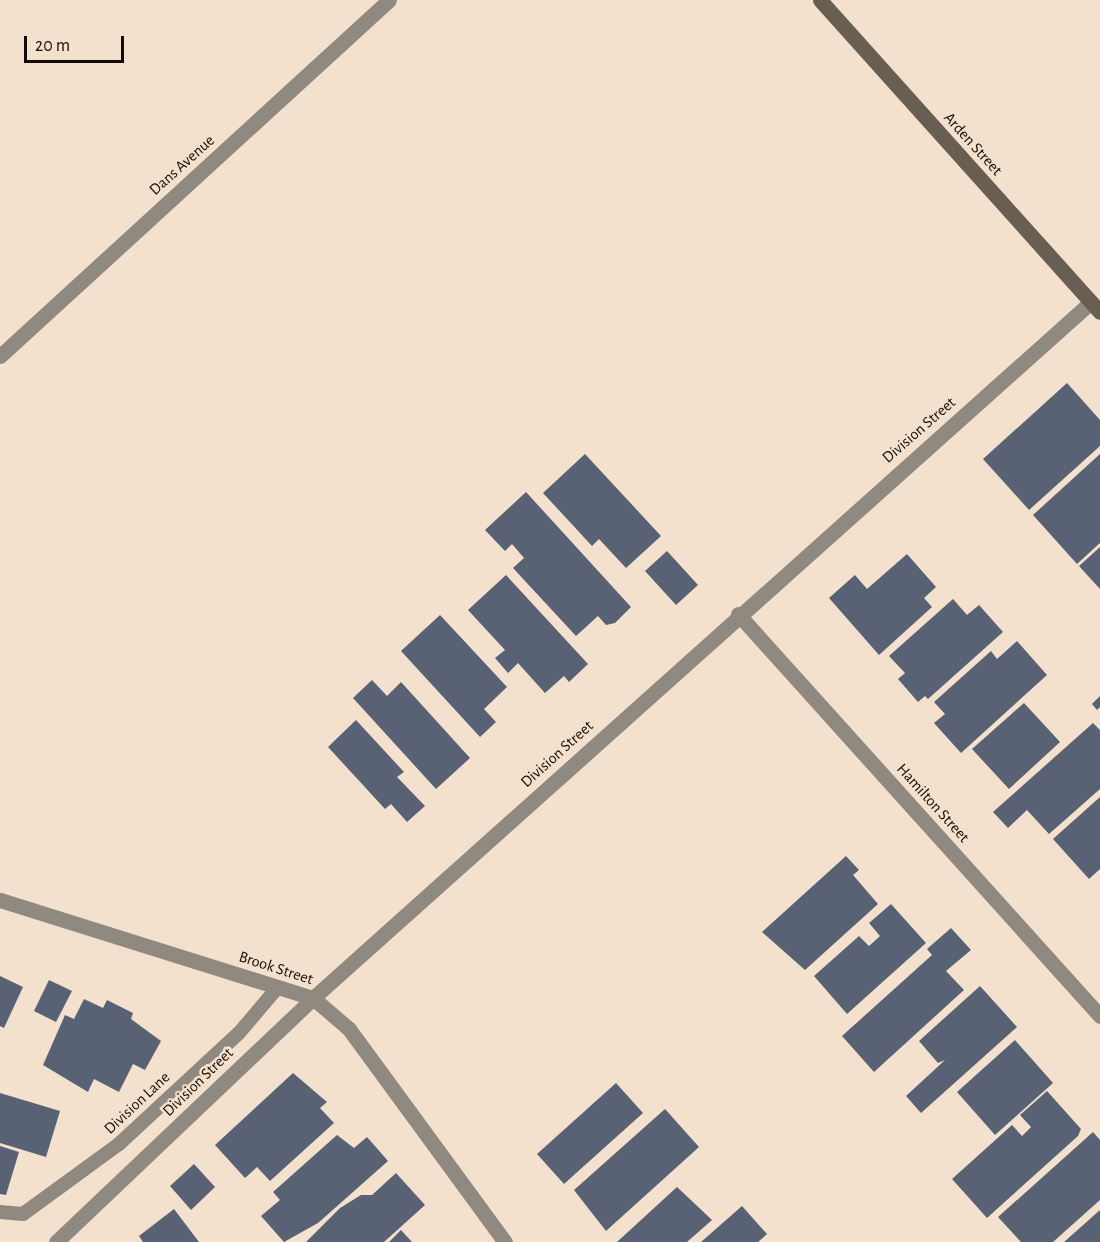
<!DOCTYPE html>
<html>
<head>
<meta charset="utf-8">
<style>
	body { margin:0 }
	#map { position:relative; width:1100px; height:1242px; overflow:hidden; background:#f3e1cd; font-family:"Alegreya Sans",sans-serif }
	div>[style] { position:absolute }
	.building>* { inset:0; background:#596175 }
	.lane>* { height:14px; margin:-7px; padding:0 7px; transform-origin:7px; border-radius:7px; background:#908980 }
	.street>* { height:15px; margin:-7.5px; padding:0 7.5px; transform-origin:7.5px; border-radius:7.5px; background:#908980 }
	.secondary>* { height:15px; margin:-7.5px; padding:0 7.5px; transform-origin:7.5px; border-radius:7.5px; background:#685e52 }
	span { translate:-50% -50%; white-space:nowrap; text-align:center; line-height:1.15; -webkit-text-stroke:5px #f3e1cd; paint-order:stroke }
	.street-label { font-size:16px; color:#120c06 }
	.scale { position:absolute; left:24px; top:36px; width:100px; height:27px; box-sizing:border-box; border:3px solid #120c06; border-top:0; padding-left:8px; font-size:18px; line-height:21px; white-space:nowrap; color:#120c06; -webkit-text-stroke:4px #f3e1cd; paint-order:stroke }
</style>
</head>
<body>
<div id="map">
	<div class="building">
		<div style="clip-path:polygon(1067px 383px,1100px 420px,1100px 446px,1029px 510px,983px 459px)"></div>
		<div style="clip-path:polygon(585px 454px,661px 536px,626px 568px,599px 539px,592px 546px,543px 493px)"></div>
		<div style="clip-path:polygon(1100px 454px,1100px 543px,1077px 564px,1033px 515px)"></div>
		<div style="clip-path:polygon(526px 492px,631px 607px,615px 623px,606px 625px,598px 616px,576px 636px,513px 568px,524px 558px,512px 544px,505px 551px,485px 530px)"></div>
		<div style="clip-path:polygon(1100px 547px,1100px 589px,1079px 566px)"></div>
		<div style="clip-path:polygon(667px 551px,698px 585px,676px 605px,645px 571px)"></div>
		<div style="clip-path:polygon(907px 554px,936px 587px,924px 598px,932px 607px,879px 655px,829px 598px,855px 575px,867px 589px)"></div>
		<div style="clip-path:polygon(506px 575px,588px 664px,569px 682px,564px 676px,545px 693px,518px 663px,508px 673px,495px 658px,505px 650px,468px 610px)"></div>
		<div style="clip-path:polygon(953px 599px,967px 615px,979px 605px,1003px 632px,928px 699px,925px 696px,918px 702px,898px 679px,905px 673px,889px 656px)"></div>
		<div style="clip-path:polygon(440px 615px,507px 687px,484px 709px,496px 722px,480px 737px,401px 651px)"></div>
		<div style="clip-path:polygon(1017px 641px,1047px 675px,961px 753px,934px 723px,945px 714px,934px 702px,991px 651px,997px 659px)"></div>
		<div style="clip-path:polygon(372px 680px,387px 696px,401px 682px,470px 758px,436px 789px,353px 698px)"></div>
		<div style="clip-path:polygon(1100px 696px,1100px 707px,1097px 710px,1092px 704px)"></div>
		<div style="clip-path:polygon(1024px 703px,1060px 742px,1009px 789px,972px 749px)"></div>
		<div style="clip-path:polygon(356px 720px,404px 772px,397px 777px,425px 806px,407px 822px,391px 804px,385px 809px,328px 747px)"></div>
		<div style="clip-path:polygon(1093px 723px,1100px 730px,1100px 789px,1049px 834px,1027px 810px,1008px 828px,993px 812px)"></div>
		<div style="clip-path:polygon(1100px 797px,1100px 869px,1089px 879px,1053px 839px)"></div>
		<div style="clip-path:polygon(846px 856px,859px 870px,853px 875px,878px 904px,805px 970px,762px 932px)"></div>
		<div style="clip-path:polygon(891px 904px,926px 943px,847px 1014px,814px 976px,859px 936px,869px 946px,880px 936px,869px 923px)"></div>
		<div style="clip-path:polygon(951px 928px,971px 950px,946px 971px,964px 990px,874px 1072px,842px 1036px,932px 955px,927px 949px)"></div>
		<div style="clip-path:polygon(0 976px,23px 987px,4px 1028px,0 1026px)"></div>
		<div style="clip-path:polygon(49px 980px,72px 991px,56px 1022px,34px 1011px)"></div>
		<div style="clip-path:polygon(980px 986px,1017px 1027px,921px 1113px,906px 1096px,945px 1060px,938px 1063px,919px 1041px)"></div>
		<div style="clip-path:polygon(84px 999px,103px 1008px,107px 1000px,133px 1013px,131px 1019px,161px 1041px,145px 1070px,133px 1064px,119px 1092px,94px 1079px,88px 1092px,43px 1065px,65px 1015px,74px 1019px)"></div>
		<div style="clip-path:polygon(1015px 1040px,1053px 1083px,995px 1135px,957px 1092px)"></div>
		<div style="clip-path:polygon(293px 1073px,327px 1102px,320px 1108px,334px 1123px,270px 1181px,257px 1167px,245px 1178px,215px 1145px)"></div>
		<div style="clip-path:polygon(616px 1083px,643px 1113px,564px 1184px,537px 1154px)"></div>
		<div style="clip-path:polygon(1047px 1091px,1081px 1129px,1078px 1136px,987px 1218px,952px 1179px,1012px 1125px,1022px 1136px,1031px 1127px,1020px 1115px)"></div>
		<div style="clip-path:polygon(0 1093px,60px 1111px,46px 1157px,0 1143px)"></div>
		<div style="clip-path:polygon(665px 1109px,699px 1147px,606px 1231px,574px 1190px)"></div>
		<div style="clip-path:polygon(1093px 1132px,1100px 1140px,1100px 1200px,1053px 1242px,1021px 1242px,998px 1217px)"></div>
		<div style="clip-path:polygon(337px 1135px,354px 1148px,367px 1137px,388px 1161px,318px 1223px,284px 1242px,261px 1216px,280px 1200px,273px 1192px)"></div>
		<div style="clip-path:polygon(0 1146px,19px 1152px,6px 1195px,0 1194px)"></div>
		<div style="clip-path:polygon(194px 1164px,215px 1187px,191px 1210px,170px 1186px)"></div>
		<div style="clip-path:polygon(396px 1173px,425px 1205px,384px 1242px,306px 1242px,340px 1208px,361px 1195px,372px 1195px)"></div>
		<div style="clip-path:polygon(677px 1187px,712px 1220px,687px 1242px,617px 1242px)"></div>
		<div style="clip-path:polygon(742px 1206px,767px 1234px,758px 1242px,701px 1242px)"></div>
		<div style="clip-path:polygon(174px 1209px,199px 1242px,143px 1242px,139px 1236px)"></div>
		<div style="clip-path:polygon(1100px 1210px,1100px 1242px,1064px 1242px)"></div>
		<div style="clip-path:polygon(401px 1230px,412px 1242px,389px 1242px)"></div>
	</div>
	<div class="lane">
		<div style="left:0;top:1212px;width:23px;rotate:5deg"></div>
		<div style="left:23px;top:1214px;width:119px;rotate:-36.1deg"></div>
		<div style="left:119px;top:1144px;width:163px;rotate:-42.8deg"></div>
		<div style="left:239px;top:1033px;width:60px;rotate:-49.7deg"></div>
	</div>
	<div class="street">
		<div style="left:0;top:356px;width:527px;rotate:-42.46deg"></div>
		<div style="left:738px;top:614px;width:541px;rotate:48deg"></div>
		<div style="left:0;top:900px;width:328px;rotate:17.4deg"></div>
		<div style="left:313px;top:998px;width:48px;rotate:40.7deg"></div>
		<div style="left:349px;top:1029px;width:264px;rotate:53.8deg"></div>
		<div style="left:56px;top:1242px;width:354px;rotate:-43.5deg"></div>
		<div style="left:313px;top:998px;width:1044px;rotate:-41.82deg"></div>
	</div>
	<div class="secondary">
		<div style="left:820px;top:0;width:419px;rotate:48.1deg"></div>
	</div>
	<div class="street-label">
		<span style="left:973px;top:144px;rotate:48deg">Arden Street</span>
		<span style="left:182px;top:165px;rotate:-42deg">Dans Avenue</span>
		<span style="left:919px;top:430px;rotate:-41deg">Division Street</span>
		<span style="left:557px;top:754px;rotate:-42deg">Division Street</span>
		<span style="left:933px;top:803px;rotate:48deg">Hamilton Street</span>
		<span style="left:276px;top:968px;rotate:18deg">Brook Street</span>
		<span style="left:198px;top:1082px;rotate:-44deg">Division Street</span>
		<span style="left:137px;top:1103px;rotate:-43deg">Division Lane</span>
	</div>
	<div class="scale">20 m</div>
</div>
</body>
</html>
